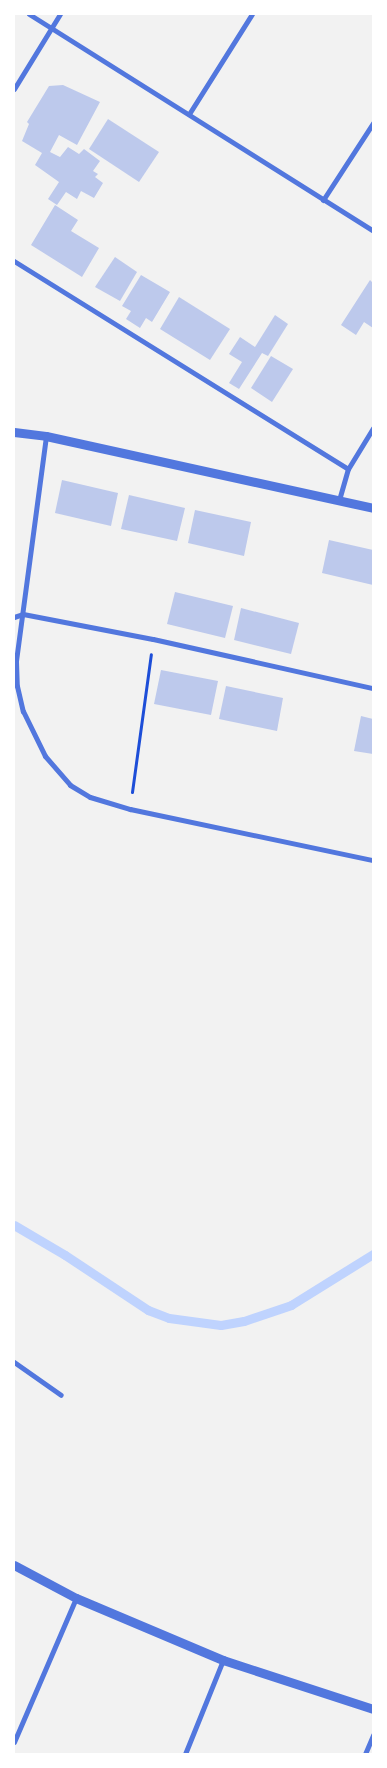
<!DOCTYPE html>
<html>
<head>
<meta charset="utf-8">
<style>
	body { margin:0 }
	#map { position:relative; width:387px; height:1768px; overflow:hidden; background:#f2f2f2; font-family:"Fira Sans",sans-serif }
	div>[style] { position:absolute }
	.stream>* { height:9px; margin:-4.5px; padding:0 4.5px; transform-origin:4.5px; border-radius:4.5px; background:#bfd3fe }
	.building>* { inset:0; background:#bdc9ec }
	.path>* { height:3px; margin:-1.5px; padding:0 1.5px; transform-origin:1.5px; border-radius:1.5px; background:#1d4ed8 }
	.minor>* { height:5px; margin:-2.5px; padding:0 2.5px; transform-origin:2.5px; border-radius:2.5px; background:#5277de }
	.tertiary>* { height:9px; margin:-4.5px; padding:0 4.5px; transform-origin:4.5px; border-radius:4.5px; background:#5277de }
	span { translate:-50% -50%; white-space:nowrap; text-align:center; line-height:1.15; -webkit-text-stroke:5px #fff; paint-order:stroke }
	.frame { position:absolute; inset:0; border:15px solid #fff; pointer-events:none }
</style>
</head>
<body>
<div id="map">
	<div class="stream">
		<div style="left:14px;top:1225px;width:59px;rotate:30.5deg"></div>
		<div style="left:65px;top:1255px;width:100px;rotate:33.5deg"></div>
		<div style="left:148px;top:1310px;width:22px;rotate:21deg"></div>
		<div style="left:169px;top:1318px;width:52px;rotate:7.7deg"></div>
		<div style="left:221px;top:1325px;width:23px;rotate:-10deg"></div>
		<div style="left:244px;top:1321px;width:50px;rotate:-18.8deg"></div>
		<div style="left:291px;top:1305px;width:97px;rotate:-31.9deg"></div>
	</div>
	<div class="building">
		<div style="clip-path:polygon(63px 85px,100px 102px,77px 145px,59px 135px,50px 152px,60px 157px,68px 147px,79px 154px,84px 149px,100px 161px,93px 171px,98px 174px,95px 177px,103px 183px,94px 198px,81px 191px,77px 199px,66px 192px,57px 205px,48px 199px,59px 182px,35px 165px,42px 153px,22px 141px,29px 124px,27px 122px,49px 86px)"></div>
		<div style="clip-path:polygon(108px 119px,159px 152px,139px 182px,89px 149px)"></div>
		<div style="clip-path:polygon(55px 205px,78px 220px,71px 231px,99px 248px,82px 277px,31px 245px)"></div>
		<div style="clip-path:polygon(115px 257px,137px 272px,120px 301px,95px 287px)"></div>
		<div style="clip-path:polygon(141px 275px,170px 292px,152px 322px,146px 318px,140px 328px,126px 319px,131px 311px,122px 306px)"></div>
		<div style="clip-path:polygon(370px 280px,373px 283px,373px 328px,364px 322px,356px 335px,341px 325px)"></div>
		<div style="clip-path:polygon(179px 297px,230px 329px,210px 360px,160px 329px)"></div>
		<div style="clip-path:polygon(275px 315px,288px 324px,268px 356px,262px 353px,239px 389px,229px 383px,242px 362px,229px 354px,240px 337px,255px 347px)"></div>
		<div style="clip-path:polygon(271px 356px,293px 369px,272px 402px,251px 388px)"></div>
		<div style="clip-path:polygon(62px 480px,118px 493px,111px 526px,55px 513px)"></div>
		<div style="clip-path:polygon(129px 495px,185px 508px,177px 541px,121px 529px)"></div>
		<div style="clip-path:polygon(195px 510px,251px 522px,244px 556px,188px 543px)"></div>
		<div style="clip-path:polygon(329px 540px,373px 550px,373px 585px,322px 573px)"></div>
		<div style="clip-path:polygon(175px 592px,233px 606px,225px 638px,167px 624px)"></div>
		<div style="clip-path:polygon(241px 608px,299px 623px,291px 654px,234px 640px)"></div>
		<div style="clip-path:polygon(161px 670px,218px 681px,211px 715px,154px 704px)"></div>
		<div style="clip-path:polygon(226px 686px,283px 698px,277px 731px,219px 719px)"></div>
		<div style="clip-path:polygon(361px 716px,373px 719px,373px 754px,354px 751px)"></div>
	</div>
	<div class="path">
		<div style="left:132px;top:792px;width:139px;rotate:-82.2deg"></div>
	</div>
	<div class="minor">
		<div style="left:29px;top:14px;width:407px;rotate:32.2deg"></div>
		<div style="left:14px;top:89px;width:88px;rotate:-58.5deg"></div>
		<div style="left:189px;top:114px;width:118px;rotate:-57.8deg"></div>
		<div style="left:323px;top:200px;width:92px;rotate:-57deg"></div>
		<div style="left:14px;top:261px;width:393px;rotate:31.9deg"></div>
		<div style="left:46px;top:436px;width:228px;rotate:97.6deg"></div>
		<div style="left:16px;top:662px;width:24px;rotate:88deg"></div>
		<div style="left:17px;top:686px;width:26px;rotate:77deg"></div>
		<div style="left:23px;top:711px;width:50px;rotate:63.9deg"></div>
		<div style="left:45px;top:756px;width:38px;rotate:49deg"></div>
		<div style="left:70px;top:785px;width:23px;rotate:31deg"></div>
		<div style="left:90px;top:797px;width:42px;rotate:16.7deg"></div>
		<div style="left:130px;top:809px;width:248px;rotate:11.9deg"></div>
		<div style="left:339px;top:500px;width:32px;rotate:-74deg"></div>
		<div style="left:348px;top:469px;width:48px;rotate:-58.6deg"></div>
		<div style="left:14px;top:617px;width:9px;rotate:-18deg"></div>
		<div style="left:23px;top:614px;width:132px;rotate:10.9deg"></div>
		<div style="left:153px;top:639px;width:225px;rotate:12.6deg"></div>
		<div style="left:14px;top:1362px;width:57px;rotate:35.1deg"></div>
		<div style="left:14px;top:1742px;width:157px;rotate:-66.7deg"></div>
		<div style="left:185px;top:1754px;width:101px;rotate:-68deg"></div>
		<div style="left:365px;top:1754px;width:21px;rotate:-67deg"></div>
	</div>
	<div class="tertiary">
		<div style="left:14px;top:432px;width:32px;rotate:7deg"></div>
		<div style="left:46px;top:436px;width:335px;rotate:12.4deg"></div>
		<div style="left:14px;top:1565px;width:70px;rotate:28deg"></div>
		<div style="left:76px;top:1598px;width:160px;rotate:22.9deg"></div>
		<div style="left:223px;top:1660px;width:158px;rotate:18.1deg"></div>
	</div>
	<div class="frame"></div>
</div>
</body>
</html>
